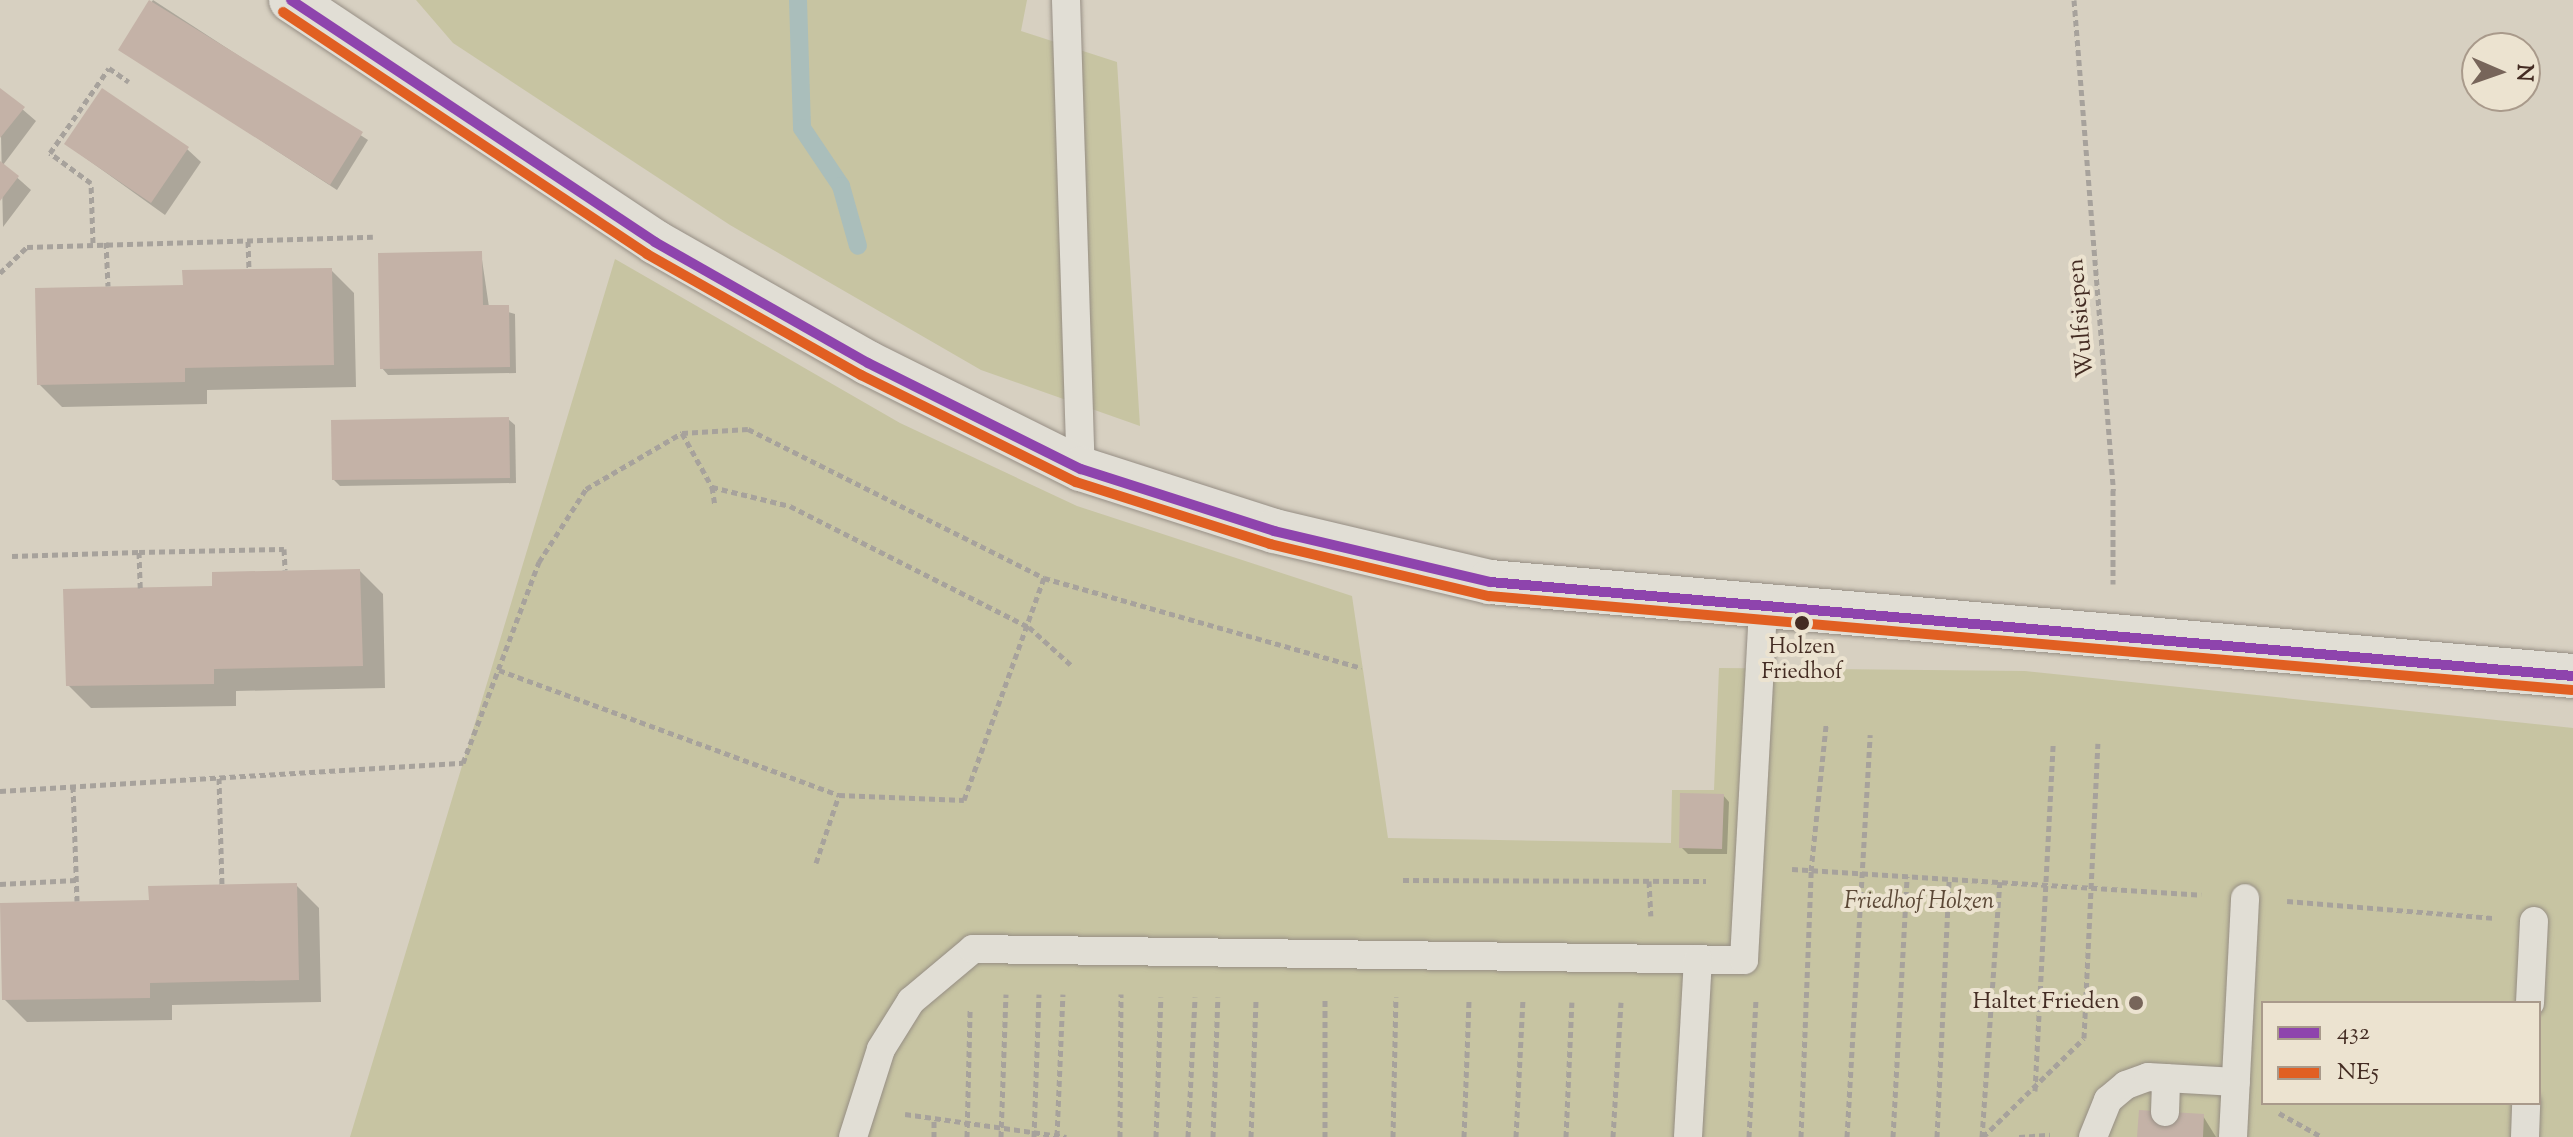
<!DOCTYPE html>
<html>
<head>
<meta charset="utf-8">
<style>
	body { margin:0 }
	#map { position:relative; width:2573px; height:1137px; overflow:hidden; background:#d7d0c1; font-family:"Sorts Mill Goudy",serif }
	div>[style] { position:absolute }
	.green>* { inset:0; background:#c7c4a2 }
	.shadow>* { inset:0; background:#0003 }
	.stream>* { height:18px; margin:-9px; padding:0 9px; transform-origin:9px; border-radius:9px; background:#aabebb }
	.building>* { inset:0; background:#c4b2a7 }
	.path>* { height:5px; margin-top:-2.5px; transform-origin:0; background:repeating-linear-gradient(90deg,#a7a29c 0 6px,transparent 0 10px) }
	.roads { filter:drop-shadow(0 0 2px #968e84) drop-shadow(0 0 2px #968e84) }
	.lane>* { height:28px; margin:-14px; padding:0 14px; transform-origin:14px; border-radius:14px; background:#e1ded5 }
	.secondary>* { height:44px; margin:-22px; padding:0 22px; transform-origin:22px; border-radius:22px; background:#e1ded5 }
	.bus-1>* { height:10px; margin:-5px; padding:0 5px; transform-origin:5px; border-radius:5px; background:#8e44ad }
	.bus-2>* { height:10px; margin:-5px; padding:0 5px; transform-origin:5px; border-radius:5px; background:#e15f22 }
	.dots>* { width:22px; height:22px; translate:-50% -50%; box-sizing:border-box; border:4px solid #ece3d0; border-radius:50% }
	span { translate:-50% -50%; white-space:nowrap; text-align:center; line-height:1.15; -webkit-text-stroke:8px #ece3d0; paint-order:stroke }
	.bus-label { font-size:22px; color:#442c23 }
	.street-label { font-size:24px; color:#442c23 }
	.park-label { font-size:24px; color:#5c4937; font-style:italic }
	.poi-label { font-size:24px; color:#442c23 }
	.right { translate:-100% -50%; text-align:right }
	.legend { position:absolute; left:2261px; top:1001px; width:280px; height:104px; box-sizing:border-box; background:#ece3d0; border:2px solid #a99a8b; margin:0; padding:10px 14px; list-style:none; font-size:24px; color:#442c23 }
	.legend li { display:flex; align-items:center; gap:16px; height:40px }
	.legend b { width:40px; border:2px solid #a99a8b }
	.north { position:absolute; left:2461px; top:32px; width:80px; height:80px; box-sizing:border-box; background:#ece3d0; border:2px solid #a99a8b; border-radius:50%; rotate:92deg; font-size:22px; font-weight:700; line-height:32px; text-align:center; color:#442c23 }
	.north::after { content:''; display:block; margin:auto; width:28px; height:36px; background:#77655a; clip-path:polygon(50% 0,100% 100%,50% 72%,0 100%) }
</style>
</head>
<body>
<div id="map">
	<div class="green">
		<div style="clip-path:polygon(416px 0,1027px 0,1021px 31px,1117px 62px,1140px 426px,981px 370px,730px 225px,453px 43px)"></div>
		<div style="clip-path:polygon(evenodd,615px 259px,900px 423px,1077px 506px,1352px 596px,1388px 838px,1671px 843px,1672px 790px,1714px 790px,1719px 668px,2025px 671px,2573px 728px,2573px 1137px,350px 1137px,615px 259px,2263px 1003px,2539px 1003px,2539px 1103px,2263px 1103px,2263px 1003px)"></div>
	</div>
	<div class="shadow">
		<div style="clip-path:polygon(153px 0,368px 140px,337px 190px,120px 49px)"></div>
		<div style="clip-path:polygon(0 90px,36px 121px,3px 165px,31px 190px,3px 227px)"></div>
		<div style="clip-path:polygon(66px 144px,187px 149px,201px 162px,165px 215px)"></div>
		<div style="clip-path:polygon(481px 253px,489px 307px,515px 314px,516px 373px,388px 375px,382px 368px)"></div>
		<div style="clip-path:polygon(331px 270px,354px 293px,356px 387px,207px 390px,207px 404px,62px 407px,39px 384px,185px 287px)"></div>
		<div style="clip-path:polygon(508px 419px,515px 425px,516px 483px,340px 486px,334px 480px)"></div>
		<div style="clip-path:polygon(360px 571px,383px 594px,385px 688px,236px 691px,236px 706px,91px 708px,68px 685px)"></div>
		<div style="clip-path:polygon(1723px 795px,1729px 802px,1727px 854px,1688px 854px,1681px 847px)"></div>
		<div style="clip-path:polygon(296px 885px,319px 908px,321px 1002px,172px 1005px,172px 1020px,27px 1022px,4px 999px,151px 902px)"></div>
		<div style="clip-path:polygon(2203px 1116px,2216px 1137px,2139px 1137px)"></div>
	</div>
	<div class="stream">
		<div style="left:798px;top:0;width:128px;rotate:88.2deg"></div>
		<div style="left:802px;top:128px;width:70px;rotate:56.1deg"></div>
		<div style="left:841px;top:186px;width:62px;rotate:74.2deg"></div>
	</div>
	<div class="building">
		<div style="clip-path:polygon(149px 0,363px 132px,330px 185px,118px 50px)"></div>
		<div style="clip-path:polygon(0 88px,25px 107px,0 138px)"></div>
		<div style="clip-path:polygon(102px 88px,189px 147px,151px 203px,64px 144px)"></div>
		<div style="clip-path:polygon(0 161px,19px 176px,0 201px)"></div>
		<div style="clip-path:polygon(482px 251px,483px 305px,509px 305px,510px 367px,380px 369px,378px 253px)"></div>
		<div style="clip-path:polygon(332px 268px,334px 365px,185px 368px,185px 382px,37px 385px,35px 288px,183px 285px,182px 270px)"></div>
		<div style="clip-path:polygon(509px 417px,510px 478px,332px 480px,331px 420px)"></div>
		<div style="clip-path:polygon(360px 569px,363px 666px,214px 669px,214px 684px,66px 686px,63px 589px,212px 586px,212px 572px)"></div>
		<div style="clip-path:polygon(1680px 793px,1724px 794px,1722px 849px,1679px 848px)"></div>
		<div style="clip-path:polygon(297px 883px,299px 980px,150px 983px,150px 998px,2px 1000px,0 903px,149px 900px,148px 886px)"></div>
		<div style="clip-path:polygon(2139px 1110px,2204px 1114px,2203px 1137px,2137px 1137px)"></div>
	</div>
	<div class="path">
		<div style="left:2074px;top:0;width:492px;rotate:85.4deg"></div>
		<div style="left:2113px;top:490px;width:94px;rotate:90deg"></div>
		<div style="left:248px;top:241px;width:28px;rotate:88deg"></div>
		<div style="left:106px;top:242px;width:44px;rotate:87.4deg"></div>
		<div style="left:93px;top:243px;width:60px;rotate:-91.9deg"></div>
		<div style="left:91px;top:183px;width:51px;rotate:-143.8deg"></div>
		<div style="left:50px;top:153px;width:103px;rotate:-55.2deg"></div>
		<div style="left:109px;top:68px;width:24px;rotate:35deg"></div>
		<div style="left:0;top:273px;width:37px;rotate:-44deg"></div>
		<div style="left:27px;top:247px;width:346px;rotate:-1.7deg"></div>
		<div style="left:682px;top:433px;width:62px;rotate:60.9deg"></div>
		<div style="left:712px;top:487px;width:80px;rotate:13.7deg"></div>
		<div style="left:790px;top:506px;width:268px;rotate:26.9deg"></div>
		<div style="left:1029px;top:627px;width:58px;rotate:42.2deg"></div>
		<div style="left:712px;top:487px;width:19px;rotate:81deg"></div>
		<div style="left:139px;top:552px;width:145px;rotate:-1.2deg"></div>
		<div style="left:284px;top:549px;width:21px;rotate:87deg"></div>
		<div style="left:12px;top:556px;width:127px;rotate:-1.8deg"></div>
		<div style="left:139px;top:552px;width:36px;rotate:88deg"></div>
		<div style="left:499px;top:670px;width:362px;rotate:20.2deg"></div>
		<div style="left:839px;top:795px;width:125px;rotate:2.3deg"></div>
		<div style="left:964px;top:800px;width:236px;rotate:-70.2deg"></div>
		<div style="left:219px;top:778px;width:106px;rotate:88.4deg"></div>
		<div style="left:73px;top:786px;width:115px;rotate:88deg"></div>
		<div style="left:0;top:791px;width:464px;rotate:-3.5deg"></div>
		<div style="left:463px;top:763px;width:215px;rotate:-69.3deg"></div>
		<div style="left:539px;top:562px;width:87px;rotate:-57.2deg"></div>
		<div style="left:586px;top:489px;width:111px;rotate:-30.3deg"></div>
		<div style="left:682px;top:433px;width:66px;rotate:-3.5deg"></div>
		<div style="left:748px;top:429px;width:331px;rotate:26.7deg"></div>
		<div style="left:1044px;top:578px;width:330px;rotate:15.8deg"></div>
		<div style="left:816px;top:863px;width:72px;rotate:-71.3deg"></div>
		<div style="left:1792px;top:869px;width:410px;rotate:3.6deg"></div>
		<div style="left:1403px;top:880px;width:303px;rotate:0.2deg"></div>
		<div style="left:1649px;top:881px;width:35px;rotate:87deg"></div>
		<div style="left:0;top:884px;width:76px;rotate:-3deg"></div>
		<div style="left:2287px;top:901px;width:206px;rotate:4.7deg"></div>
		<div style="left:2035px;top:1091px;width:346px;rotate:-87deg"></div>
		<div style="left:2279px;top:1113px;width:49px;rotate:29.2deg"></div>
		<div style="left:905px;top:1114px;width:163px;rotate:8.1deg"></div>
		<div style="left:1057px;top:1136px;width:142px;rotate:-87.6deg"></div>
		<div style="left:934px;top:1137px;width:19px;rotate:-90deg"></div>
		<div style="left:967px;top:1137px;width:127px;rotate:-88.6deg"></div>
		<div style="left:1001px;top:1137px;width:143px;rotate:-88deg"></div>
		<div style="left:1034px;top:1137px;width:143px;rotate:-88deg"></div>
		<div style="left:1120px;top:1137px;width:143px;rotate:-89.6deg"></div>
		<div style="left:1156px;top:1137px;width:140px;rotate:-88deg"></div>
		<div style="left:1188px;top:1137px;width:140px;rotate:-87.1deg"></div>
		<div style="left:1213px;top:1137px;width:140px;rotate:-88deg"></div>
		<div style="left:1251px;top:1137px;width:139px;rotate:-87.9deg"></div>
		<div style="left:1325px;top:1137px;width:139px;rotate:-90deg"></div>
		<div style="left:1393px;top:1137px;width:140px;rotate:-88.8deg"></div>
		<div style="left:1464px;top:1137px;width:139px;rotate:-87.9deg"></div>
		<div style="left:1516px;top:1137px;width:137px;rotate:-87.1deg"></div>
		<div style="left:1566px;top:1137px;width:135px;rotate:-87.5deg"></div>
		<div style="left:1613px;top:1137px;width:135px;rotate:-86.6deg"></div>
		<div style="left:1749px;top:1137px;width:136px;rotate:-87.1deg"></div>
		<div style="left:1801px;top:1137px;width:266px;rotate:-87.8deg"></div>
		<div style="left:1811px;top:871px;width:147px;rotate:-84.1deg"></div>
		<div style="left:1847px;top:1137px;width:403px;rotate:-86.7deg"></div>
		<div style="left:1893px;top:1137px;width:261px;rotate:-86.9deg"></div>
		<div style="left:1937px;top:1137px;width:258px;rotate:-87.3deg"></div>
		<div style="left:1982px;top:1137px;width:256px;rotate:-86deg"></div>
		<div style="left:1983px;top:1137px;width:141px;rotate:-44.4deg"></div>
		<div style="left:2084px;top:1038px;width:295px;rotate:-87.3deg"></div>
		<div style="left:2019px;top:1137px;width:31px;rotate:-4deg"></div>
	</div>
	<div class="roads">
		<div class="lane">
			<div style="left:1066px;top:0;width:469px;rotate:88.2deg"></div>
			<div style="left:2530px;top:1003px;width:82px;rotate:-87.2deg"></div>
			<div style="left:2165px;top:1112px;width:34px;rotate:-88deg"></div>
			<div style="left:853px;top:1137px;width:92px;rotate:-72.3deg"></div>
			<div style="left:881px;top:1049px;width:57px;rotate:-58deg"></div>
			<div style="left:911px;top:1001px;width:81px;rotate:-40deg"></div>
			<div style="left:973px;top:949px;width:771px;rotate:0.82deg"></div>
			<div style="left:1744px;top:960px;width:357px;rotate:-86.9deg"></div>
			<div style="left:1688px;top:1137px;width:178px;rotate:-86.8deg"></div>
			<div style="left:2093px;top:1137px;width:40px;rotate:-68deg"></div>
			<div style="left:2108px;top:1100px;width:23px;rotate:-40deg"></div>
			<div style="left:2126px;top:1085px;width:23px;rotate:-20deg"></div>
			<div style="left:2148px;top:1077px;width:88px;rotate:3.3deg"></div>
			<div style="left:2233px;top:1137px;width:239px;rotate:-87.1deg"></div>
			<div style="left:2525px;top:1137px;width:34px;rotate:-88deg"></div>
		</div>
		<div class="secondary">
			<div style="left:291px;top:0;width:437px;rotate:33.6deg"></div>
			<div style="left:655px;top:242px;width:245px;rotate:29.6deg"></div>
			<div style="left:868px;top:363px;width:238px;rotate:26.5deg"></div>
			<div style="left:1081px;top:469px;width:203px;rotate:17.8deg"></div>
			<div style="left:1274px;top:531px;width:222px;rotate:13.3deg"></div>
			<div style="left:1490px;top:582px;width:1087px;rotate:4.96deg"></div>
		</div>
	</div>
	<div class="bus-1">
		<div style="left:291px;top:0;width:437px;rotate:33.6deg"></div>
		<div style="left:655px;top:242px;width:245px;rotate:29.6deg"></div>
		<div style="left:868px;top:363px;width:238px;rotate:26.5deg"></div>
		<div style="left:1081px;top:469px;width:203px;rotate:17.8deg"></div>
		<div style="left:1274px;top:531px;width:222px;rotate:13.3deg"></div>
		<div style="left:1490px;top:582px;width:1087px;rotate:4.96deg"></div>
	</div>
	<div class="bus-2">
		<div style="left:283px;top:12px;width:437px;rotate:33.6deg"></div>
		<div style="left:647px;top:254px;width:246px;rotate:29.5deg"></div>
		<div style="left:861px;top:375px;width:240px;rotate:26.5deg"></div>
		<div style="left:1076px;top:482px;width:204px;rotate:17.7deg"></div>
		<div style="left:1270px;top:544px;width:225px;rotate:13.4deg"></div>
		<div style="left:1489px;top:596px;width:1087px;rotate:4.96deg"></div>
	</div>
	<div class="dots">
		<div style="left:1802px;top:623px;background:#442c23"></div>
		<div style="left:2136px;top:1003px;background:#77655a"></div>
	</div>
	<div class="bus-label">
		<span style="left:1802px;top:661px">Holzen<br>Friedhof</span>
	</div>
	<div class="street-label">
		<span style="left:2082px;top:318px;rotate:-95deg">Wulfsiepen</span>
	</div>
	<div class="park-label">
		<span style="left:1919px;top:903px">Friedhof Holzen</span>
	</div>
	<div class="poi-label">
		<span class="right" style="left:2120px;top:1003px">Haltet Frieden</span>
	</div>
	<ul class="legend">
	<li><b style="height:10px;background:#8e44ad"></b>432</li>
	<li><b style="height:10px;background:#e15f22"></b>NE5</li>
	</ul>
	<div class="north">N</div>
</div>
</body>
</html>
